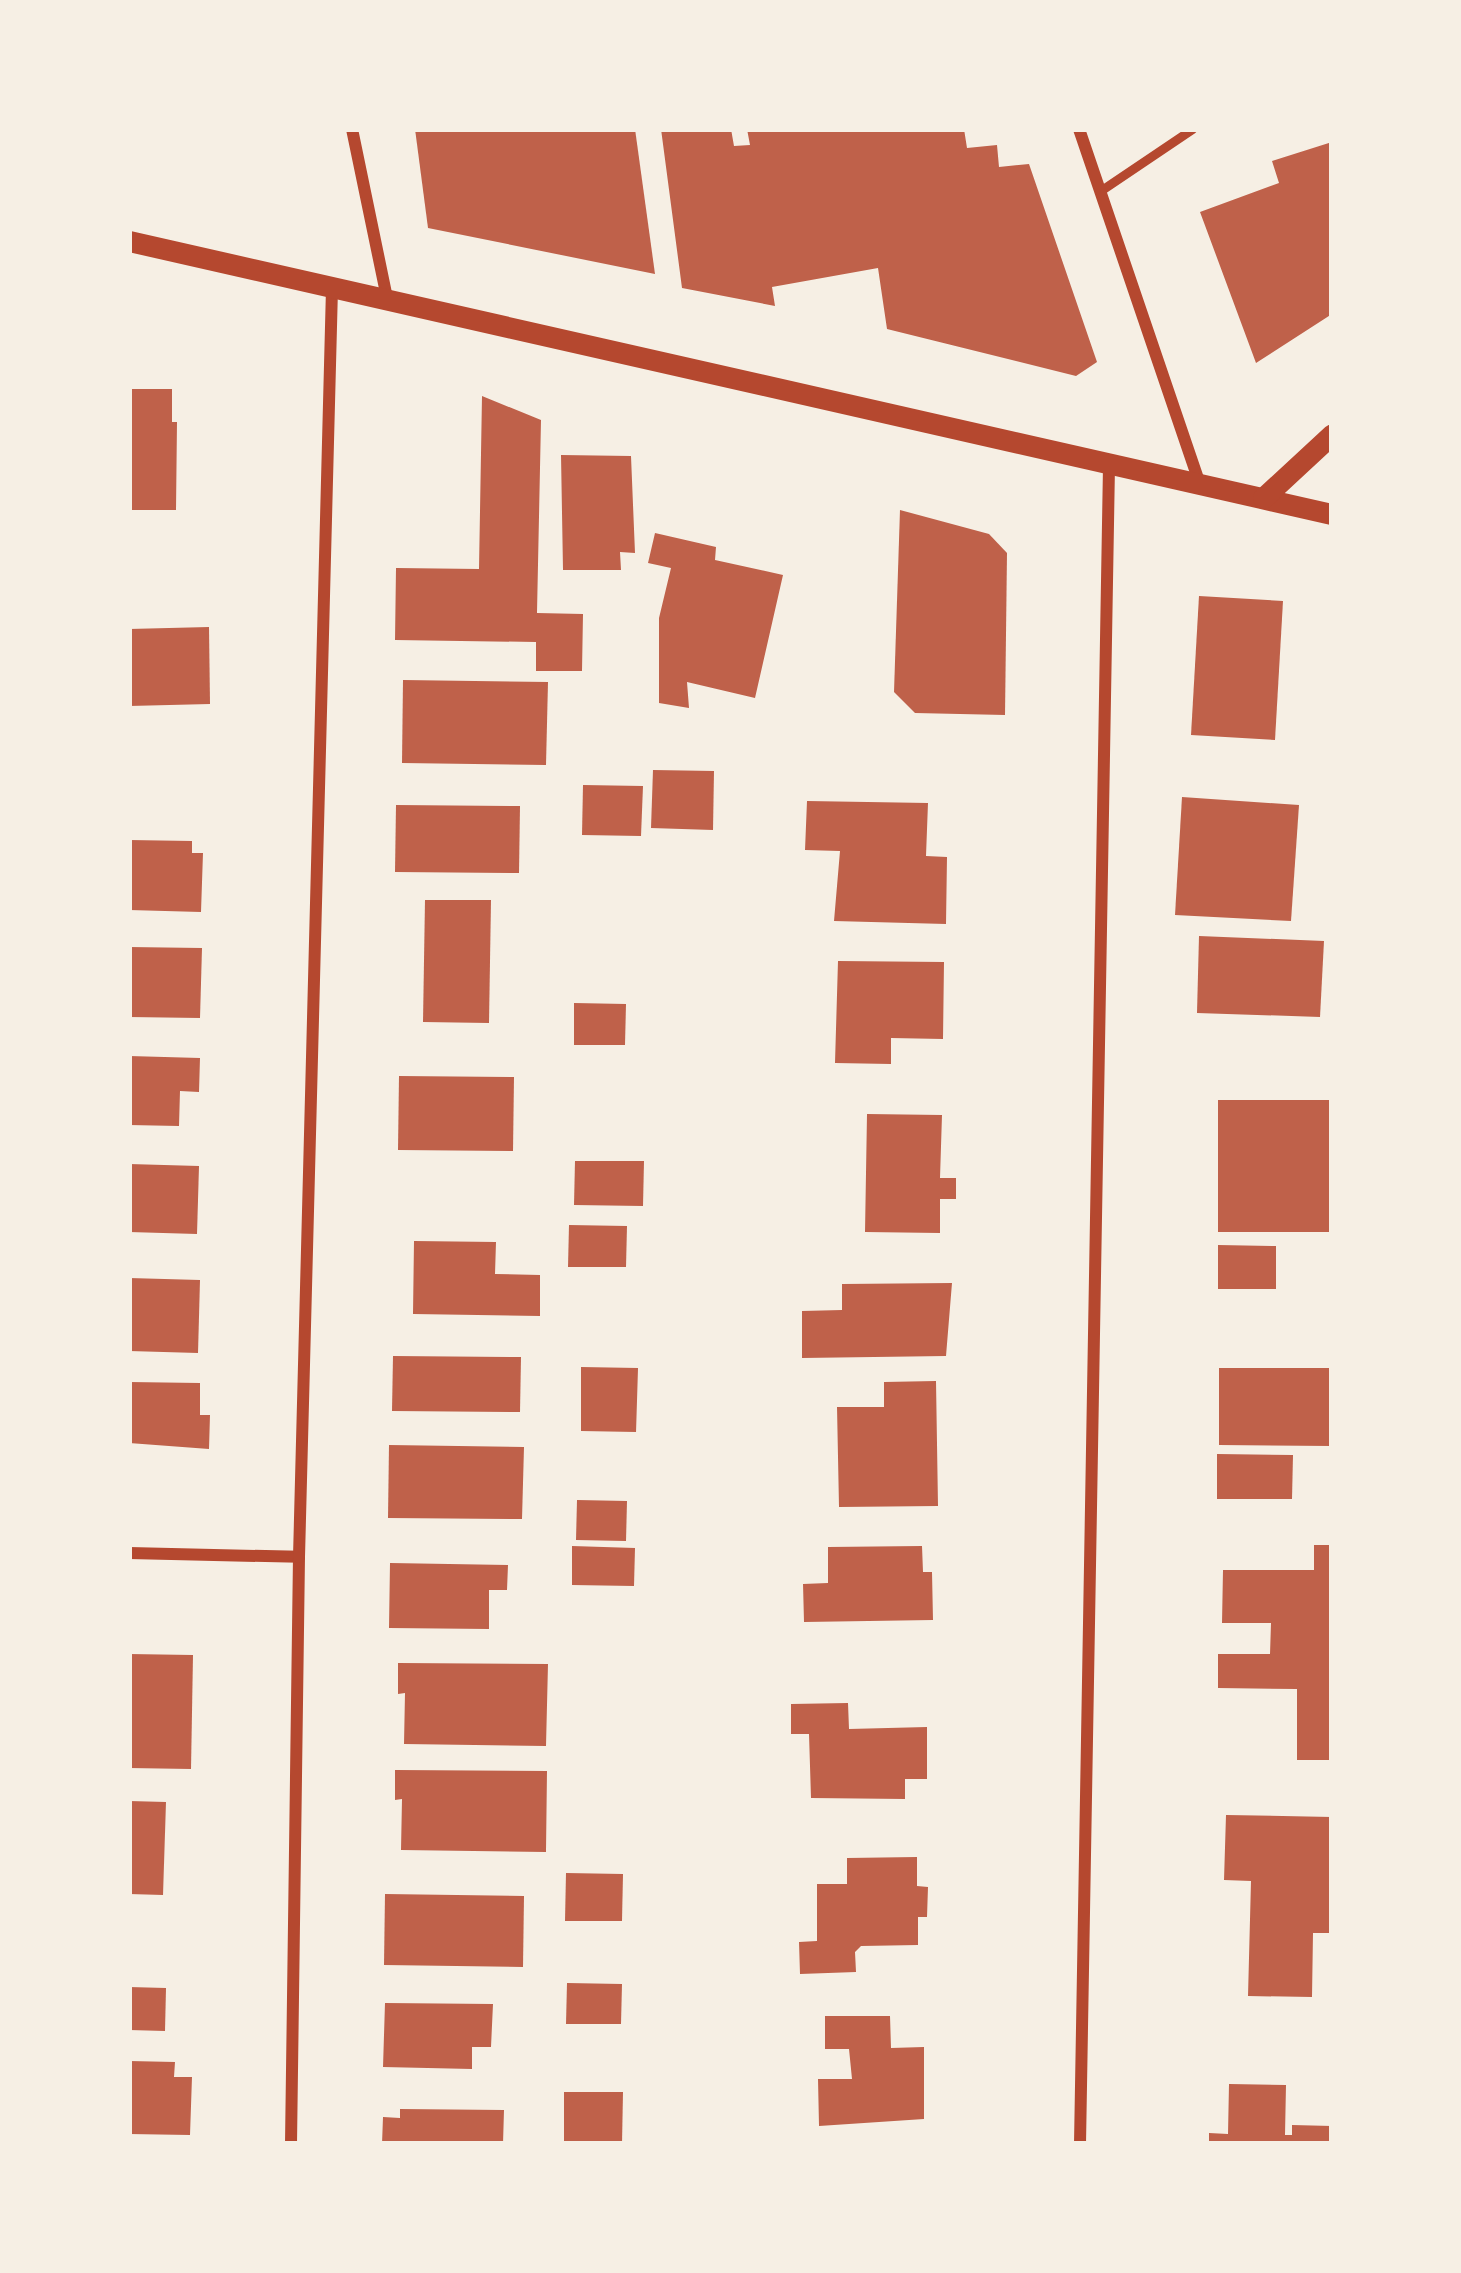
<!DOCTYPE html>
<html>
<head>
<meta charset="utf-8">
<style>
	body { margin:0 }
	#map { position:relative; width:1461px; height:2273px; overflow:hidden; background:#f6efe4; font-family:"Sofia Sans Condensed",sans-serif }
	div>[style] { position:absolute }
	.building>* { inset:0; background:#bf614a }
	.service>* { height:9px; margin:-4.5px; padding:0 4.5px; transform-origin:4.5px; border-radius:4.5px; background:#b5482f }
	.minor>* { height:12px; margin:-6px; padding:0 6px; transform-origin:6px; border-radius:6px; background:#b5482f }
	.tertiary>* { height:21px; margin:-10.5px; padding:0 10.5px; transform-origin:10.5px; border-radius:10.5px; background:#b5482f }
	span { translate:-50% -50%; white-space:nowrap; text-align:center; line-height:1.15; -webkit-text-stroke:10px #f6efe4; paint-order:stroke }
	.frame { position:absolute; inset:0; border:132px solid #f6efe4; pointer-events:none }
</style>
</head>
<body>
<div id="map">
	<div class="building">
		<div style="clip-path:polygon(415px 129px,635px 129px,655px 274px,428px 228px)"></div>
		<div style="clip-path:polygon(661px 129px,731px 129px,734px 146px,750px 145px,747px 129px,964px 129px,967px 148px,997px 145px,999px 167px,1029px 164px,1097px 362px,1076px 376px,887px 329px,878px 268px,772px 287px,775px 306px,682px 288px)"></div>
		<div style="clip-path:polygon(1332px 142px,1332px 314px,1256px 363px,1200px 212px,1279px 183px,1272px 161px)"></div>
		<div style="clip-path:polygon(129px 389px,172px 389px,172px 422px,177px 422px,176px 510px,129px 510px)"></div>
		<div style="clip-path:polygon(482px 396px,541px 420px,537px 613px,583px 614px,582px 671px,536px 671px,536px 642px,395px 640px,396px 568px,479px 569px)"></div>
		<div style="clip-path:polygon(561px 455px,631px 456px,635px 553px,620px 552px,621px 570px,563px 570px)"></div>
		<div style="clip-path:polygon(900px 510px,989px 534px,1007px 553px,1005px 715px,915px 713px,894px 692px)"></div>
		<div style="clip-path:polygon(655px 533px,716px 547px,715px 560px,783px 575px,755px 698px,687px 682px,689px 708px,659px 703px,659px 618px,671px 568px,648px 563px)"></div>
		<div style="clip-path:polygon(1199px 596px,1283px 601px,1275px 740px,1191px 735px)"></div>
		<div style="clip-path:polygon(209px 627px,210px 704px,129px 706px,129px 629px)"></div>
		<div style="clip-path:polygon(403px 680px,548px 682px,546px 765px,402px 763px)"></div>
		<div style="clip-path:polygon(653px 770px,714px 771px,713px 830px,651px 828px)"></div>
		<div style="clip-path:polygon(583px 785px,643px 786px,641px 836px,582px 835px)"></div>
		<div style="clip-path:polygon(1182px 797px,1299px 805px,1291px 921px,1175px 915px)"></div>
		<div style="clip-path:polygon(807px 801px,928px 803px,926px 856px,947px 857px,946px 924px,834px 921px,840px 851px,805px 850px)"></div>
		<div style="clip-path:polygon(396px 805px,520px 806px,519px 873px,395px 872px)"></div>
		<div style="clip-path:polygon(129px 840px,192px 841px,192px 853px,203px 853px,201px 912px,129px 910px)"></div>
		<div style="clip-path:polygon(425px 900px,491px 900px,489px 1023px,423px 1022px)"></div>
		<div style="clip-path:polygon(1199px 936px,1324px 941px,1320px 1017px,1197px 1013px)"></div>
		<div style="clip-path:polygon(129px 947px,202px 948px,200px 1018px,129px 1017px)"></div>
		<div style="clip-path:polygon(838px 961px,944px 962px,943px 1039px,891px 1038px,891px 1064px,835px 1063px)"></div>
		<div style="clip-path:polygon(574px 1003px,626px 1004px,625px 1045px,574px 1045px)"></div>
		<div style="clip-path:polygon(129px 1056px,200px 1058px,199px 1092px,180px 1091px,179px 1126px,129px 1125px)"></div>
		<div style="clip-path:polygon(399px 1076px,514px 1077px,513px 1151px,398px 1150px)"></div>
		<div style="clip-path:polygon(1218px 1100px,1332px 1100px,1332px 1232px,1218px 1232px)"></div>
		<div style="clip-path:polygon(867px 1114px,942px 1115px,940px 1178px,956px 1178px,956px 1199px,940px 1199px,940px 1233px,865px 1232px)"></div>
		<div style="clip-path:polygon(575px 1161px,644px 1161px,643px 1206px,574px 1205px)"></div>
		<div style="clip-path:polygon(129px 1164px,199px 1166px,197px 1234px,129px 1232px)"></div>
		<div style="clip-path:polygon(569px 1225px,627px 1226px,626px 1267px,568px 1267px)"></div>
		<div style="clip-path:polygon(414px 1241px,496px 1242px,495px 1274px,540px 1275px,540px 1316px,413px 1314px)"></div>
		<div style="clip-path:polygon(1218px 1245px,1276px 1246px,1276px 1289px,1218px 1289px)"></div>
		<div style="clip-path:polygon(129px 1278px,200px 1280px,198px 1353px,129px 1351px)"></div>
		<div style="clip-path:polygon(952px 1283px,946px 1356px,802px 1358px,802px 1311px,842px 1310px,842px 1284px)"></div>
		<div style="clip-path:polygon(393px 1356px,521px 1357px,520px 1412px,392px 1411px)"></div>
		<div style="clip-path:polygon(581px 1367px,638px 1368px,636px 1432px,581px 1431px)"></div>
		<div style="clip-path:polygon(1219px 1368px,1332px 1368px,1332px 1446px,1219px 1445px)"></div>
		<div style="clip-path:polygon(936px 1381px,938px 1506px,839px 1507px,837px 1407px,884px 1407px,884px 1382px)"></div>
		<div style="clip-path:polygon(129px 1382px,200px 1383px,200px 1415px,210px 1415px,209px 1449px,129px 1443px)"></div>
		<div style="clip-path:polygon(389px 1445px,524px 1447px,522px 1519px,388px 1518px)"></div>
		<div style="clip-path:polygon(1217px 1454px,1293px 1455px,1292px 1499px,1217px 1499px)"></div>
		<div style="clip-path:polygon(577px 1500px,627px 1501px,626px 1541px,576px 1540px)"></div>
		<div style="clip-path:polygon(1314px 1545px,1332px 1545px,1332px 1760px,1297px 1760px,1297px 1689px,1218px 1688px,1218px 1654px,1270px 1654px,1271px 1623px,1222px 1623px,1223px 1570px,1314px 1570px)"></div>
		<div style="clip-path:polygon(572px 1546px,635px 1548px,634px 1586px,572px 1585px)"></div>
		<div style="clip-path:polygon(922px 1546px,923px 1572px,932px 1572px,933px 1620px,804px 1622px,803px 1584px,828px 1583px,828px 1547px)"></div>
		<div style="clip-path:polygon(390px 1563px,508px 1565px,507px 1590px,489px 1590px,489px 1629px,389px 1628px)"></div>
		<div style="clip-path:polygon(129px 1654px,193px 1655px,191px 1769px,129px 1768px)"></div>
		<div style="clip-path:polygon(398px 1663px,548px 1664px,546px 1746px,404px 1744px,405px 1693px,398px 1694px)"></div>
		<div style="clip-path:polygon(848px 1703px,849px 1729px,927px 1727px,927px 1779px,905px 1779px,905px 1799px,811px 1798px,809px 1734px,791px 1734px,791px 1704px)"></div>
		<div style="clip-path:polygon(395px 1770px,547px 1771px,546px 1852px,401px 1850px,402px 1799px,395px 1800px)"></div>
		<div style="clip-path:polygon(129px 1801px,166px 1802px,163px 1895px,129px 1894px)"></div>
		<div style="clip-path:polygon(1226px 1815px,1332px 1817px,1332px 1933px,1313px 1933px,1312px 1997px,1248px 1996px,1251px 1881px,1224px 1880px)"></div>
		<div style="clip-path:polygon(917px 1857px,917px 1886px,928px 1887px,927px 1917px,918px 1917px,918px 1945px,861px 1946px,855px 1952px,856px 1972px,800px 1974px,799px 1942px,817px 1941px,817px 1884px,847px 1884px,847px 1858px)"></div>
		<div style="clip-path:polygon(566px 1873px,623px 1874px,622px 1921px,565px 1921px)"></div>
		<div style="clip-path:polygon(385px 1894px,524px 1896px,523px 1967px,384px 1965px)"></div>
		<div style="clip-path:polygon(567px 1983px,622px 1984px,621px 2024px,566px 2024px)"></div>
		<div style="clip-path:polygon(129px 1987px,166px 1988px,165px 2031px,129px 2030px)"></div>
		<div style="clip-path:polygon(385px 2003px,493px 2004px,491px 2047px,472px 2047px,472px 2069px,383px 2067px)"></div>
		<div style="clip-path:polygon(825px 2016px,890px 2016px,891px 2048px,924px 2047px,924px 2119px,819px 2126px,818px 2079px,852px 2079px,849px 2049px,825px 2049px)"></div>
		<div style="clip-path:polygon(129px 2061px,175px 2062px,174px 2077px,192px 2077px,190px 2135px,129px 2134px)"></div>
		<div style="clip-path:polygon(1229px 2084px,1286px 2085px,1285px 2135px,1292px 2135px,1292px 2125px,1332px 2126px,1332px 2144px,1209px 2144px,1209px 2133px,1228px 2134px)"></div>
		<div style="clip-path:polygon(564px 2092px,623px 2092px,622px 2144px,564px 2144px)"></div>
		<div style="clip-path:polygon(400px 2109px,504px 2110px,503px 2144px,382px 2144px,383px 2117px,400px 2118px)"></div>
	</div>
	<div class="service">
		<div style="left:1100px;top:191px;width:111px;rotate:-34deg"></div>
	</div>
	<div class="minor">
		<div style="left:352px;top:129px;width:173px;rotate:78.3deg"></div>
		<div style="left:1079px;top:129px;width:375px;rotate:71.2deg"></div>
		<div style="left:129px;top:1553px;width:170px;rotate:1.3deg"></div>
		<div style="left:291px;top:2144px;width:587px;rotate:-89.22deg"></div>
		<div style="left:299px;top:1557px;width:1270px;rotate:-88.51deg"></div>
		<div style="left:1080px;top:2144px;width:1680px;rotate:-89.01deg"></div>
	</div>
	<div class="tertiary">
		<div style="left:129px;top:241px;width:1234px;rotate:12.79deg"></div>
		<div style="left:1263px;top:498px;width:94px;rotate:-42.8deg"></div>
	</div>
	<div class="frame"></div>
</div>
</body>
</html>
